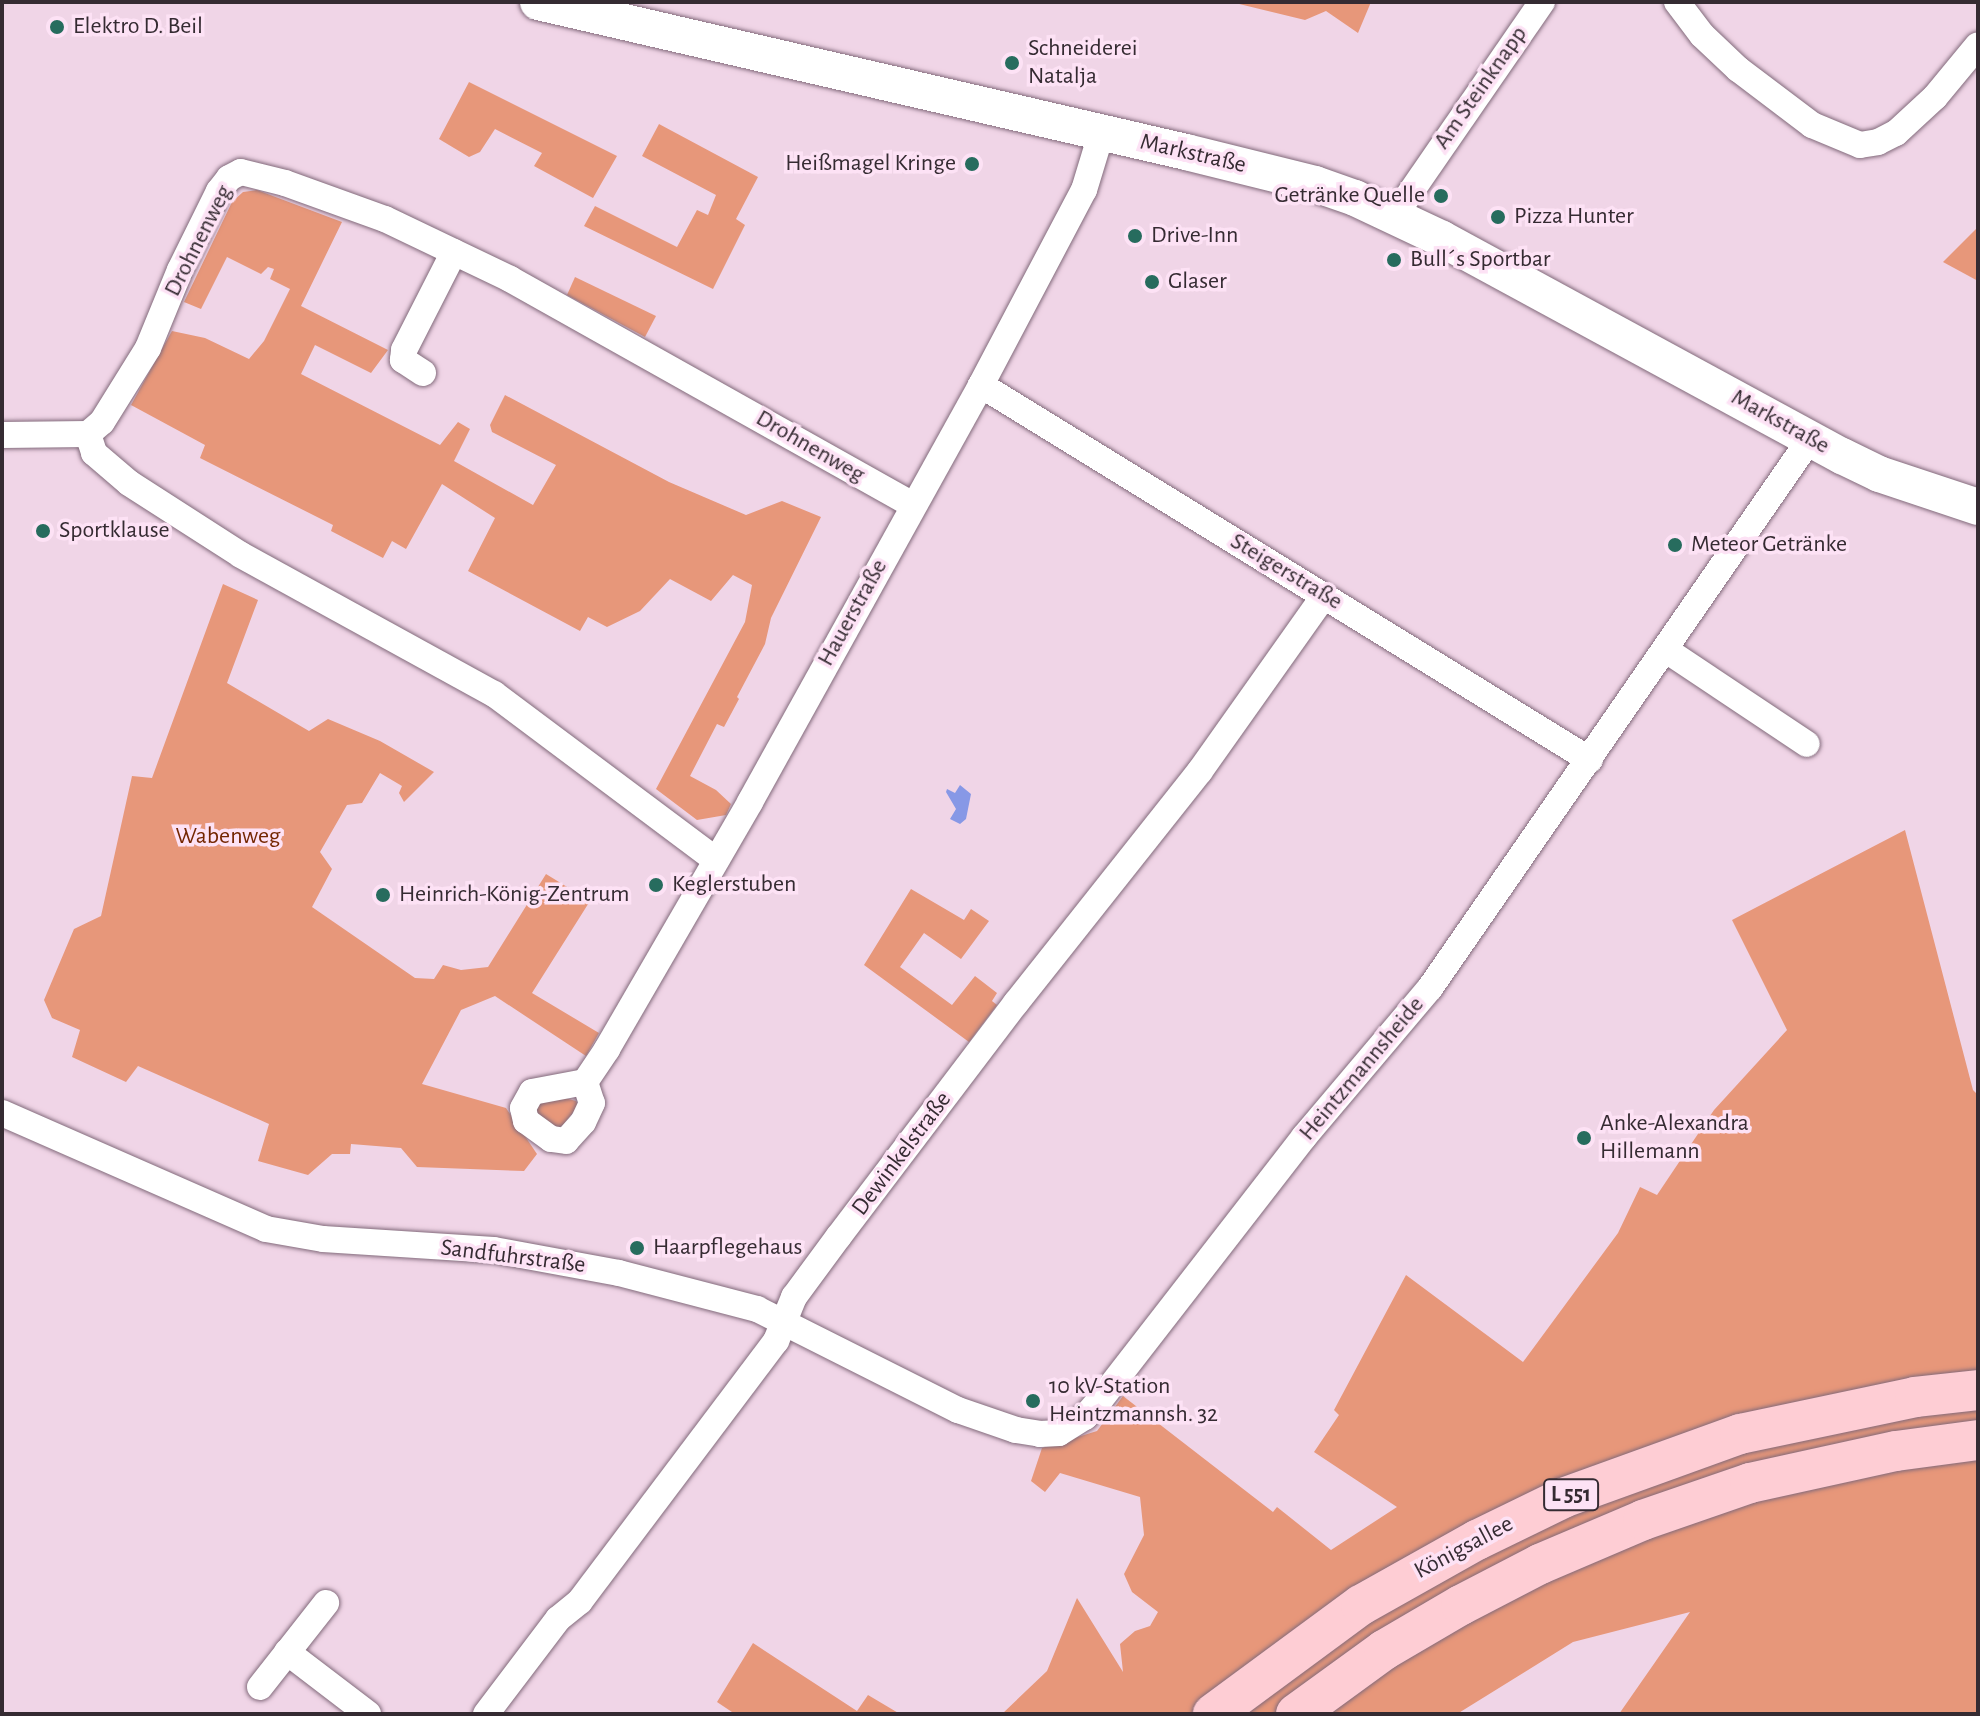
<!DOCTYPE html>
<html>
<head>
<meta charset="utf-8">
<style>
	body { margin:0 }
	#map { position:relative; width:1980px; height:1716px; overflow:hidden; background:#f0d5e7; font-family:"Alegreya Sans",sans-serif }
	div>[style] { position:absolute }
	.green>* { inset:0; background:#e7977a }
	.water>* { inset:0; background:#8798e6 }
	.roads { filter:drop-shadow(0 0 2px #826a7b) drop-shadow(0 0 2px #826a7b) }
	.minor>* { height:26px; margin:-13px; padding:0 13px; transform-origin:13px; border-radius:13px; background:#fff }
	.secondary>* { height:36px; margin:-18px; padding:0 18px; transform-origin:18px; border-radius:18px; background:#fff }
	.primary>* { height:40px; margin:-20px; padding:0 20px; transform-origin:20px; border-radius:20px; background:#fecdd4 }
	.dots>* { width:22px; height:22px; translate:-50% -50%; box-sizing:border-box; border:4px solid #fde2f5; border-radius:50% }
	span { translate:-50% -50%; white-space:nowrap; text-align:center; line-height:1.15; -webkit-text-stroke:7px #fde2f5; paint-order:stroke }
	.shield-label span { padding:2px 6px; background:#fde2f5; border:2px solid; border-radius:6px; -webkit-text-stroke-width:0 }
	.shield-label { font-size:22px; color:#352b32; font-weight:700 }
	.poi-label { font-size:24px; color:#352b32 }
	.left { translate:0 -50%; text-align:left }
	.right { translate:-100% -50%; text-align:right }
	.street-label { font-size:24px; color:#352b32 }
	.park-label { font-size:24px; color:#742601 }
	.frame { position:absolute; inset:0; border:4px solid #352b32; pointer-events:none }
</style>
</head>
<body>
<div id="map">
	<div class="green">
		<div style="clip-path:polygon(1231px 2px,1371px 2px,1358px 33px,1326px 11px,1305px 20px)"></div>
		<div style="clip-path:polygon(469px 82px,617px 156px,593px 198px,534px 166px,542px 153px,495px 129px,480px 152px,469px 157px,439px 139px)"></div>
		<div style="clip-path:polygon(659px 124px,758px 177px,736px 219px,745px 225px,713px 289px,584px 226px,595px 206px,677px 247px,697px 210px,708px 215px,716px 195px,642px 156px)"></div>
		<div style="clip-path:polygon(257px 190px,342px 222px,301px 306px,388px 350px,371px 373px,315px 345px,301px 374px,440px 445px,458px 422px,470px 429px,454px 461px,533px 505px,556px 465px,492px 432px,490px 425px,505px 395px,669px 482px,746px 515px,782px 501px,821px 517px,771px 618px,765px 644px,737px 697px,739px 699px,724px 727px,717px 724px,690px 776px,716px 790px,731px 804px,726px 815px,697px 820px,656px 789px,745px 622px,752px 585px,733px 575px,711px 601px,670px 579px,640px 611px,607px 627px,588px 617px,580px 631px,468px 571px,495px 518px,442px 484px,406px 549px,392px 541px,383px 558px,331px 531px,333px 525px,200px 458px,205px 445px,131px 405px,172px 331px,205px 338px,249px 359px,264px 341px,290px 289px,270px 279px,274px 269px,268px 267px,261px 274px,227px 257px,201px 309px,184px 302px,232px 202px,243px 192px)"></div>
		<div style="clip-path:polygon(1978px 227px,1978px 281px,1943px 262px)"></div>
		<div style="clip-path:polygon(575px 277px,656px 316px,645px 337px,567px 295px)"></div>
		<div style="clip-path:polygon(223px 584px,258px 600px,227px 683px,309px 731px,328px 719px,380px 741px,434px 772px,404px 802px,399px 793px,402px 786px,380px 773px,362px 803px,347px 805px,320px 852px,332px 869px,312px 907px,415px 978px,434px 979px,443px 965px,461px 970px,488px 967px,546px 874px,590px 901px,532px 993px,599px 1033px,586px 1056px,495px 996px,461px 1010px,422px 1084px,506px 1108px,537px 1154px,524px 1171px,417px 1167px,401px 1148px,351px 1144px,350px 1154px,332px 1154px,308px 1175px,258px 1161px,269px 1124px,138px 1066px,126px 1082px,72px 1057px,80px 1030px,52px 1018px,44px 1000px,74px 929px,101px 916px,132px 776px,152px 778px)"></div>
		<div style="clip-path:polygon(1905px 830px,1973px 1090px,1978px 1095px,1978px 1714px,1619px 1714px,1690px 1612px,1573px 1642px,1457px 1714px,1002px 1714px,1047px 1671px,1077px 1598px,1123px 1672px,1120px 1644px,1135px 1631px,1150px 1626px,1158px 1612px,1132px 1592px,1124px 1574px,1144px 1535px,1140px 1497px,1060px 1473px,1045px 1492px,1031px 1481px,1042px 1448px,1097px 1431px,1123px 1396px,1273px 1512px,1277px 1507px,1331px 1550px,1397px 1507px,1314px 1452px,1339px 1415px,1334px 1410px,1406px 1275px,1523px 1362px,1618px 1233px,1640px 1187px,1657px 1195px,1714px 1110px,1787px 1030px,1732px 920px)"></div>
		<div style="clip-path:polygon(911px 889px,964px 920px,971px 909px,989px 921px,961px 959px,924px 933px,900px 967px,952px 1005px,975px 976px,997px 993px,992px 1001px,997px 1005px,969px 1042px,864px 965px)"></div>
		<div style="clip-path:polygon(561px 1097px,576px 1101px,578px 1106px,563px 1125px,557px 1128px,535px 1117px,535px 1102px)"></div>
		<div style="clip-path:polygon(753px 1643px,857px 1711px,868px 1695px,900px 1714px,735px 1714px,717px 1702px)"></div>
	</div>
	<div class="water">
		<div style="clip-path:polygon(960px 785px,971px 794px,966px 819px,960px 824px,950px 819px,956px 809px,946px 792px,947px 789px,955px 793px)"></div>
	</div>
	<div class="roads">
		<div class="minor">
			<div style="left:1677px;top:2px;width:41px;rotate:52.9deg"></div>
			<div style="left:1702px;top:35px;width:50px;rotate:43.4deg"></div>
			<div style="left:1738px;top:69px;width:93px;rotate:37.1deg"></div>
			<div style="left:1812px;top:125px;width:52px;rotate:22.6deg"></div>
			<div style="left:1860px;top:145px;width:18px;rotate:-9deg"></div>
			<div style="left:1878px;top:142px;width:20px;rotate:-27deg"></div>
			<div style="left:1896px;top:133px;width:53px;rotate:-42.7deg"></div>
			<div style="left:1935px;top:97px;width:67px;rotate:-50.4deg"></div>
			<div style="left:1395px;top:215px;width:259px;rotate:-55.4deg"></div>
			<div style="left:423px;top:373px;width:24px;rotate:-147deg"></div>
			<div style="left:403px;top:360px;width:10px;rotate:-84deg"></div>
			<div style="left:404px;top:350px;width:110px;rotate:-63deg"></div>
			<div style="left:981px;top:385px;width:715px;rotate:31.62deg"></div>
			<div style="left:88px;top:434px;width:20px;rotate:72deg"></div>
			<div style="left:94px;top:453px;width:46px;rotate:40.6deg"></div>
			<div style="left:129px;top:483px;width:133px;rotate:32.7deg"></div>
			<div style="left:241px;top:555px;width:289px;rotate:28.8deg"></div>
			<div style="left:494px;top:694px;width:277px;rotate:36.8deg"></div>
			<div style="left:2px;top:435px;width:86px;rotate:-0.7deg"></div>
			<div style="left:88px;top:434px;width:18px;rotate:-41deg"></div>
			<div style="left:102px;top:422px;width:87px;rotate:-58.1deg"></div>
			<div style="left:148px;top:348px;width:84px;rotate:-67.7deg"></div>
			<div style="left:180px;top:270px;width:88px;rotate:-63.7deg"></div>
			<div style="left:219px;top:191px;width:16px;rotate:-52deg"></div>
			<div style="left:229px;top:178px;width:13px;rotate:-27deg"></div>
			<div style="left:241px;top:172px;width:45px;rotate:14deg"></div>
			<div style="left:285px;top:183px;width:106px;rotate:19.8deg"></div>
			<div style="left:385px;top:219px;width:139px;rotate:25.6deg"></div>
			<div style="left:510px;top:279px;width:462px;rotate:29.3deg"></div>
			<div style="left:1666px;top:650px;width:169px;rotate:33.7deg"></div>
			<div style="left:585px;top:1082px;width:22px;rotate:72deg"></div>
			<div style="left:592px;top:1103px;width:21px;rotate:115deg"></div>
			<div style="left:583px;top:1122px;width:25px;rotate:132deg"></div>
			<div style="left:566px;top:1141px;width:15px;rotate:-172deg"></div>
			<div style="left:551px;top:1139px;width:31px;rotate:-144deg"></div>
			<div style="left:526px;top:1121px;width:13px;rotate:-103deg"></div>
			<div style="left:523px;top:1108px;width:18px;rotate:-61deg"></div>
			<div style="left:532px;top:1092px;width:54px;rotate:-10.7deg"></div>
			<div style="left:585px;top:1082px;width:40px;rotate:-56deg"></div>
			<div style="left:607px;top:1049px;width:285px;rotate:-59.9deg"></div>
			<div style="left:750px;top:802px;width:477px;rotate:-61deg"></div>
			<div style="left:981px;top:385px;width:221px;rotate:-62.2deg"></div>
			<div style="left:1084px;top:190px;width:59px;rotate:-73.1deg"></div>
			<div style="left:2px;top:1113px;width:288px;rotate:23.7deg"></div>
			<div style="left:266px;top:1229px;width:58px;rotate:10deg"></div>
			<div style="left:323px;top:1239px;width:171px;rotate:3.7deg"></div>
			<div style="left:494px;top:1250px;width:127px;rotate:10.4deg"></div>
			<div style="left:619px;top:1273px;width:143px;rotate:14.6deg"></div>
			<div style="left:757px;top:1309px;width:225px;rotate:26.7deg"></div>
			<div style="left:958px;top:1410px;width:61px;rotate:19deg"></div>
			<div style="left:1016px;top:1430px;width:24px;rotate:9deg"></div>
			<div style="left:1040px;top:1434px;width:19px;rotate:-3deg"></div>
			<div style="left:1059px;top:1433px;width:31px;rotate:-32deg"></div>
			<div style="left:1085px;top:1417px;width:23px;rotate:-49deg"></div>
			<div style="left:1100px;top:1400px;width:333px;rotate:-52.2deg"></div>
			<div style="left:1304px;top:1137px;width:195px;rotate:-49.8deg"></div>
			<div style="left:1430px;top:988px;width:668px;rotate:-55.31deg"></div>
			<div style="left:287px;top:1652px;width:102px;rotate:37.4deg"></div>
			<div style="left:260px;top:1687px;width:107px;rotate:-51.8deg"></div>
			<div style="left:486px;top:1714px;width:119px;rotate:-52.8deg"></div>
			<div style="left:558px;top:1619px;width:28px;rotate:-39deg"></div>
			<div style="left:580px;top:1601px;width:326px;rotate:-53deg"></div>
			<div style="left:776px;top:1341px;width:48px;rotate:-67.8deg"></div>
			<div style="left:794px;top:1297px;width:76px;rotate:-53.6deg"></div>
			<div style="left:839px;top:1236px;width:293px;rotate:-52.8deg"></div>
			<div style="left:1016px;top:1003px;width:296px;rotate:-51.6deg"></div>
			<div style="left:1200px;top:771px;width:214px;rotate:-54.7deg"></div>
		</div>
		<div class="secondary">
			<div style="left:538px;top:2px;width:665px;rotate:13.03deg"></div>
			<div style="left:1186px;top:152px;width:133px;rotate:13.9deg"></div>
			<div style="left:1315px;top:184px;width:42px;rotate:19.3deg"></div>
			<div style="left:1355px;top:198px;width:96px;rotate:25.2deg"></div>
			<div style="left:1442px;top:239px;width:455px;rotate:28.5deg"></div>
			<div style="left:1842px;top:456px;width:41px;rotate:25.9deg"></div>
			<div style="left:1879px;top:474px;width:104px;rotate:18.4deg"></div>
		</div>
		<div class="primary">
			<div style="left:1213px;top:1714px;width:184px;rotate:-36.4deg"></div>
			<div style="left:1361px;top:1605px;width:133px;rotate:-29.3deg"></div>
			<div style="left:1477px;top:1540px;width:96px;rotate:-26deg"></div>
			<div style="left:1563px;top:1498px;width:188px;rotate:-19.9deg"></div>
			<div style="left:1740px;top:1434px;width:179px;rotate:-11.9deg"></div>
			<div style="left:1915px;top:1397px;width:63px;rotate:-6.3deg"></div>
			<div style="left:1296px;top:1714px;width:109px;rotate:-36deg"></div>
			<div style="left:1384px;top:1650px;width:89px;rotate:-30.3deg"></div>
			<div style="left:1461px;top:1605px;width:89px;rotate:-27.4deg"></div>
			<div style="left:1540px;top:1564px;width:112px;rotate:-23.1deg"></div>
			<div style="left:1643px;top:1520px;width:113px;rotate:-19.1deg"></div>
			<div style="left:1750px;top:1483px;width:149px;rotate:-12.4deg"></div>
			<div style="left:1896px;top:1451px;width:83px;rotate:-7.6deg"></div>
		</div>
	</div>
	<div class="dots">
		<div style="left:57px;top:27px;background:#276c5e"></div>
		<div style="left:1012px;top:63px;background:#276c5e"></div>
		<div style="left:972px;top:164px;background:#276c5e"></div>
		<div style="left:1441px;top:196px;background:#276c5e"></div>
		<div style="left:1498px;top:217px;background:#276c5e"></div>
		<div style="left:1135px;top:236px;background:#276c5e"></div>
		<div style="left:1394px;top:260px;background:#276c5e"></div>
		<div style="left:1152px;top:282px;background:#276c5e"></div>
		<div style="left:43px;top:531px;background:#276c5e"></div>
		<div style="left:1675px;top:545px;background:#276c5e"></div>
		<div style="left:656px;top:885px;background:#276c5e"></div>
		<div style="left:383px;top:895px;background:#276c5e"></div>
		<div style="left:1584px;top:1138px;background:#276c5e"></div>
		<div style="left:637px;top:1248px;background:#276c5e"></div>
		<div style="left:1033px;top:1401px;background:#276c5e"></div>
	</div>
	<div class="shield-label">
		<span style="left:1571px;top:1495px">L 551</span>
	</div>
	<div class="poi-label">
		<span class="left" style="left:73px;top:27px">Elektro D. Beil</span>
		<span class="left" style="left:1028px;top:63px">Schneiderei<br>Natalja</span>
		<span class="right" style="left:956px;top:164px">Heißmagel Kringe</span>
		<span class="right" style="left:1425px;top:196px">Getränke Quelle</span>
		<span class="left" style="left:1514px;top:217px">Pizza Hunter</span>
		<span class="left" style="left:1151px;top:236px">Drive-Inn</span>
		<span class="left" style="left:1410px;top:260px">Bull´s Sportbar</span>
		<span class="left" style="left:1168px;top:282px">Glaser</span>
		<span class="left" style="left:59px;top:531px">Sportklause</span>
		<span class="left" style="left:1691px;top:545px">Meteor Getränke</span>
		<span class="left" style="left:672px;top:885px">Keglerstuben</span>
		<span class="left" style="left:399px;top:895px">Heinrich-König-Zentrum</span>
		<span class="left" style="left:1600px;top:1138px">Anke-Alexandra<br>Hillemann</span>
		<span class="left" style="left:653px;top:1248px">Haarpflegehaus</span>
		<span class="left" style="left:1049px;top:1401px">10 kV-Station<br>Heintzmannsh. 32</span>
	</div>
	<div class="street-label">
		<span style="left:1481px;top:88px;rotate:-55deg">Am Steinknapp</span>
		<span style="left:1193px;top:154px;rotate:13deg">Markstraße</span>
		<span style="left:199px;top:241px;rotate:-63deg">Drohnenweg</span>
		<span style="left:1780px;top:422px;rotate:29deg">Markstraße</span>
		<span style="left:810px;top:447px;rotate:30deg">Drohnenweg</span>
		<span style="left:1286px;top:572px;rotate:31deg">Steigerstraße</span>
		<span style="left:853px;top:613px;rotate:-61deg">Hauerstraße</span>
		<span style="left:1362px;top:1069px;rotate:-50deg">Heintzmannsheide</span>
		<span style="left:902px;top:1154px;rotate:-53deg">Dewinkelstraße</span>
		<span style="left:513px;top:1257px;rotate:7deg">Sandfuhrstraße</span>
		<span style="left:1464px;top:1548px;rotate:-28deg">Königsallee</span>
	</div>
	<div class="park-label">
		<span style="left:228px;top:837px">Wabenweg</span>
	</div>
	<div class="frame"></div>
</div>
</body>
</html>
